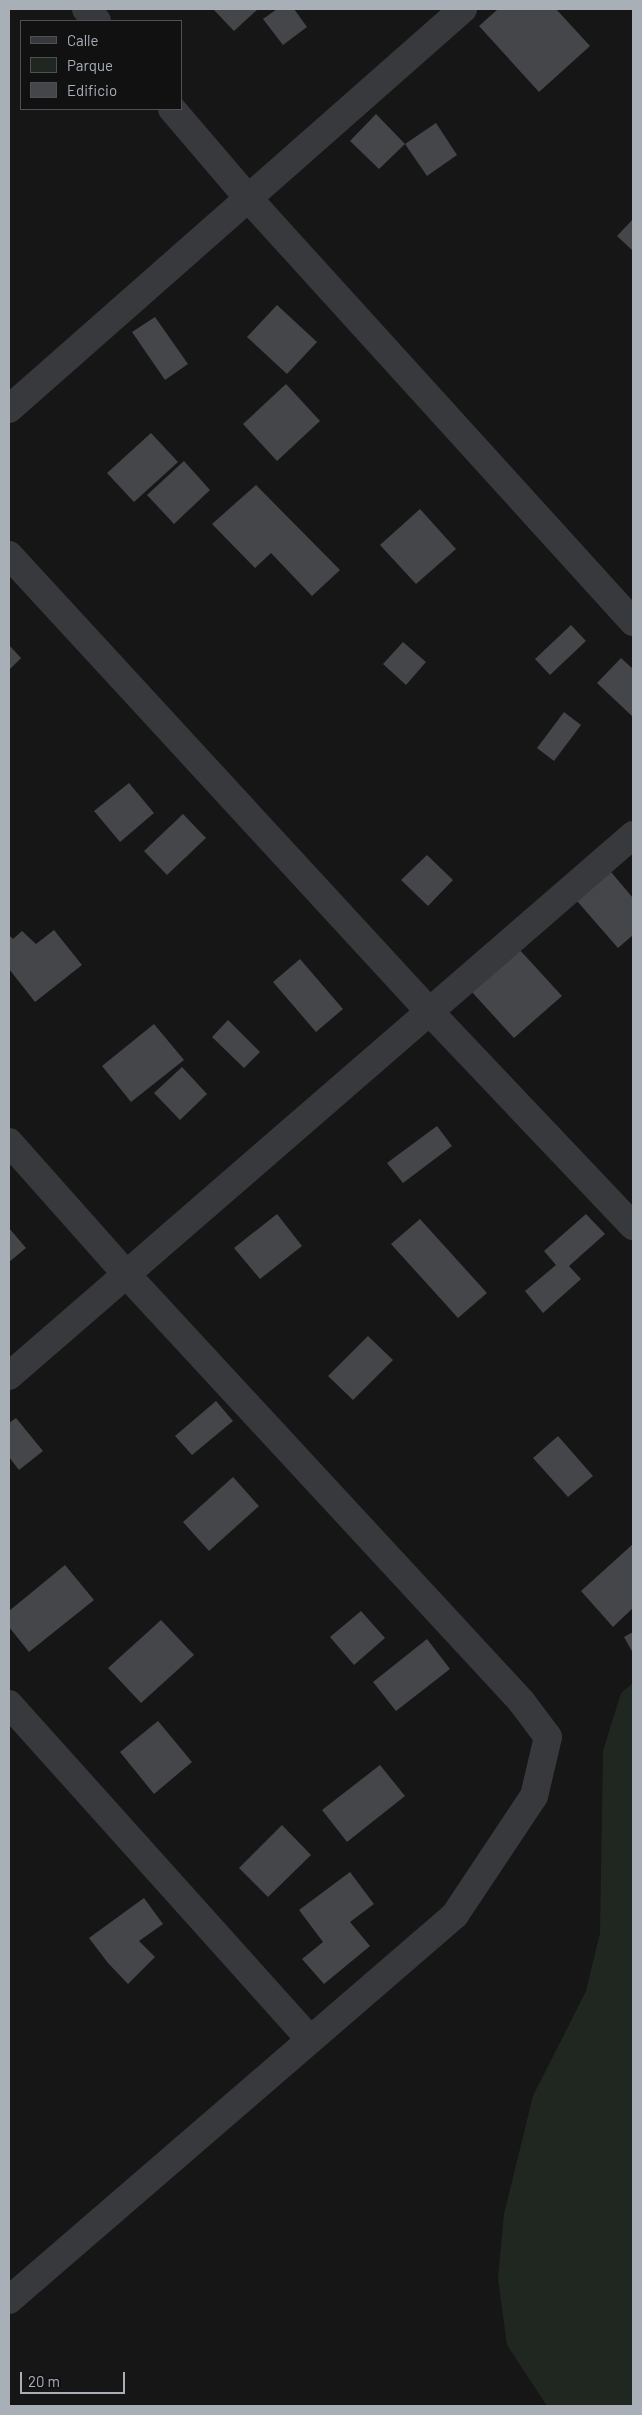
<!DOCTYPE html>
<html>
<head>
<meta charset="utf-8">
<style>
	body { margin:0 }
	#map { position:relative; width:642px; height:2415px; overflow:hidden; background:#161617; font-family:Barlow,sans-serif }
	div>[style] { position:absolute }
	.green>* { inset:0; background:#202720 }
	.building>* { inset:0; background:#45464a }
	.street>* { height:28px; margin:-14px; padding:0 14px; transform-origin:14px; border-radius:14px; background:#37393c }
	span { translate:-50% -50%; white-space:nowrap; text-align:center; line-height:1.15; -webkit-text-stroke:5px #111112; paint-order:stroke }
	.frame { position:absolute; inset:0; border:10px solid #a8afb7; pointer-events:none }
	.legend { position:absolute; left:20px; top:20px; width:162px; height:90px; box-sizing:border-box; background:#111112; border:1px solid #4d5054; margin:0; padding:6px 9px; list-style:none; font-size:15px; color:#a8afb7 }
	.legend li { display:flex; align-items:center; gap:10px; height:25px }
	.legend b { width:25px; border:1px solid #4d5054 }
	.scale { position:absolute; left:20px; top:2372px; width:105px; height:22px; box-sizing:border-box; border:2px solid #a8afb7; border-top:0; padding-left:6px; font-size:15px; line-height:18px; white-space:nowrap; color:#a8afb7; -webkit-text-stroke:4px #111112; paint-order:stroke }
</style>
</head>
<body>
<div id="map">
	<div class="green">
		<div style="clip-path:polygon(633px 1683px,633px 2406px,547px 2406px,507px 2345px,498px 2278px,504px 2214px,533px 2096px,586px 1991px,600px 1933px,603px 1751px,621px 1693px)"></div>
	</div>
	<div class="building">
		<div style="clip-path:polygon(213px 9px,258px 9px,234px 31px)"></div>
		<div style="clip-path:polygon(277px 9px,294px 9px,307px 27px,283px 45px,263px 19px)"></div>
		<div style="clip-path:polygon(498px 9px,556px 9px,590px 46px,539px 92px,479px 26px)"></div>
		<div style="clip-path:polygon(376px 114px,405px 144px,379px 169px,350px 141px)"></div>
		<div style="clip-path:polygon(436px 123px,457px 155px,427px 176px,405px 144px)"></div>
		<div style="clip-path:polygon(633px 219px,633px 251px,617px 236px)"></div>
		<div style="clip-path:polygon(277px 305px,317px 342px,287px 374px,247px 337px)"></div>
		<div style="clip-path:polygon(155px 317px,188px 364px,165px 380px,132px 332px)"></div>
		<div style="clip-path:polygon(286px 384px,320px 421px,277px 461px,243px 424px)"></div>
		<div style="clip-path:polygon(151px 433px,178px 462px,134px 502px,107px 473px)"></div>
		<div style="clip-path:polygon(184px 461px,210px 490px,174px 524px,147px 495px)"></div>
		<div style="clip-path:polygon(256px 485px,340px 570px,312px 596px,271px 553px,255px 568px,212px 524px)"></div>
		<div style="clip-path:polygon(420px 509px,456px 549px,416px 584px,380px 545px)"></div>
		<div style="clip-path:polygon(571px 625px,586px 641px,550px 675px,535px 659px)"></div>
		<div style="clip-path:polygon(403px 642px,426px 662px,406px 685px,383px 664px)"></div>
		<div style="clip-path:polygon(9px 645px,21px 658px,9px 670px)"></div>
		<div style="clip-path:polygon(621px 658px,633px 669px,633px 717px,597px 683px)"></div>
		<div style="clip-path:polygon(564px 712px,581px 725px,554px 761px,537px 748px)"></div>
		<div style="clip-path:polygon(129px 783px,154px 813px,120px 842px,94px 811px)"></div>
		<div style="clip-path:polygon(183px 814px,206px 838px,167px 875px,144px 851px)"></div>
		<div style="clip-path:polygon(427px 855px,453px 880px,428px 906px,401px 880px)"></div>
		<div style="clip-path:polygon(611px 872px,633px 898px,633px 935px,618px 948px,577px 901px)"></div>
		<div style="clip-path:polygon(54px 930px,82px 965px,35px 1002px,9px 969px,9px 935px,13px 939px,22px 931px,36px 944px)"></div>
		<div style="clip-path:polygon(518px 948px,562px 996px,514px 1038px,470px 990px)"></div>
		<div style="clip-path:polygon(300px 959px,343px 1009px,316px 1032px,273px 982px)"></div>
		<div style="clip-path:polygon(228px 1020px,260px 1052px,244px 1068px,212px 1037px)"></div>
		<div style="clip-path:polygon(154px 1024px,184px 1060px,131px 1102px,102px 1066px)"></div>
		<div style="clip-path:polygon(182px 1067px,207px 1094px,180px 1120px,154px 1093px)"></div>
		<div style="clip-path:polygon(437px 1126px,452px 1146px,403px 1183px,387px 1163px)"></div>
		<div style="clip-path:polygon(277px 1214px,302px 1246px,260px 1279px,234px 1248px)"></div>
		<div style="clip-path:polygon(586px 1214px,605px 1234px,569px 1266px,581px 1279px,543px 1313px,525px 1291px,556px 1265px,544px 1251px)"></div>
		<div style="clip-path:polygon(420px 1219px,487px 1293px,458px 1318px,391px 1244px)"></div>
		<div style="clip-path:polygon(9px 1228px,26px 1248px,9px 1262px)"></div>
		<div style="clip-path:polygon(368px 1336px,393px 1360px,353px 1400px,328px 1376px)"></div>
		<div style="clip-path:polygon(216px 1401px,233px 1421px,192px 1455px,175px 1436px)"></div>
		<div style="clip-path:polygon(16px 1418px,43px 1451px,19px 1470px,9px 1457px,9px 1423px)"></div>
		<div style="clip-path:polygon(558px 1436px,593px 1476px,568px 1497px,533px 1458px)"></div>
		<div style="clip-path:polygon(233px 1477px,259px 1506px,209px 1551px,183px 1522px)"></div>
		<div style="clip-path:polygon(633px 1544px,633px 1608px,613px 1627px,581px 1591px)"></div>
		<div style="clip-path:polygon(65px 1565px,94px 1600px,29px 1652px,9px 1627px,9px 1611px)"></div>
		<div style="clip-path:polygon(361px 1611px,385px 1638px,354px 1665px,330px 1637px)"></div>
		<div style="clip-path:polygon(161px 1620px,194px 1655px,141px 1703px,108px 1668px)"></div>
		<div style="clip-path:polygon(633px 1632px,633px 1653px,624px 1637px)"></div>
		<div style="clip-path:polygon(427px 1639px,450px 1669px,396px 1711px,373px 1682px)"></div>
		<div style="clip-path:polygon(158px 1721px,192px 1762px,154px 1794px,120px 1752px)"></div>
		<div style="clip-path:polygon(380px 1765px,405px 1796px,347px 1842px,322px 1810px)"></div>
		<div style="clip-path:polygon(282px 1825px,311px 1855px,268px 1897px,239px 1868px)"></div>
		<div style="clip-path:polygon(350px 1872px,374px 1904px,350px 1922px,370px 1946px,324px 1984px,302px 1959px,323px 1942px,299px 1910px)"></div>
		<div style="clip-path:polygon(144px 1898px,163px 1924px,139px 1941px,155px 1957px,128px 1984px,108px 1963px,89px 1938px)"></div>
	</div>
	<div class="street">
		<div style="left:86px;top:9px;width:16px;rotate:47deg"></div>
		<div style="left:172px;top:109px;width:117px;rotate:49.5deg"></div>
		<div style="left:248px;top:198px;width:573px;rotate:47.76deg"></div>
		<div style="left:9px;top:409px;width:605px;rotate:-41.38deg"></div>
		<div style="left:9px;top:555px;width:619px;rotate:47.36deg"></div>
		<div style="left:428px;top:1010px;width:298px;rotate:46.5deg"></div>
		<div style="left:9px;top:1142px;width:176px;rotate:48.4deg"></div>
		<div style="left:126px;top:1274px;width:582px;rotate:47.23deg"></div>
		<div style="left:521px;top:1701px;width:45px;rotate:53.1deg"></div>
		<div style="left:548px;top:1737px;width:61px;rotate:103.3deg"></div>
		<div style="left:534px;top:1796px;width:143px;rotate:123.6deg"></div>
		<div style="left:455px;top:1915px;width:589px;rotate:139.2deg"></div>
		<div style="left:9px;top:1376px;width:826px;rotate:-40.92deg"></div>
		<div style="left:9px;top:1704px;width:451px;rotate:48.1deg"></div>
	</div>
	<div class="frame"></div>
	<ul class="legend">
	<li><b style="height:6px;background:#37393c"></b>Calle</li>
	<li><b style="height:14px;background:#202720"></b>Parque</li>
	<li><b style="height:14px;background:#45464a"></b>Edificio</li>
	</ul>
	<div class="scale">20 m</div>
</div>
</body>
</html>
